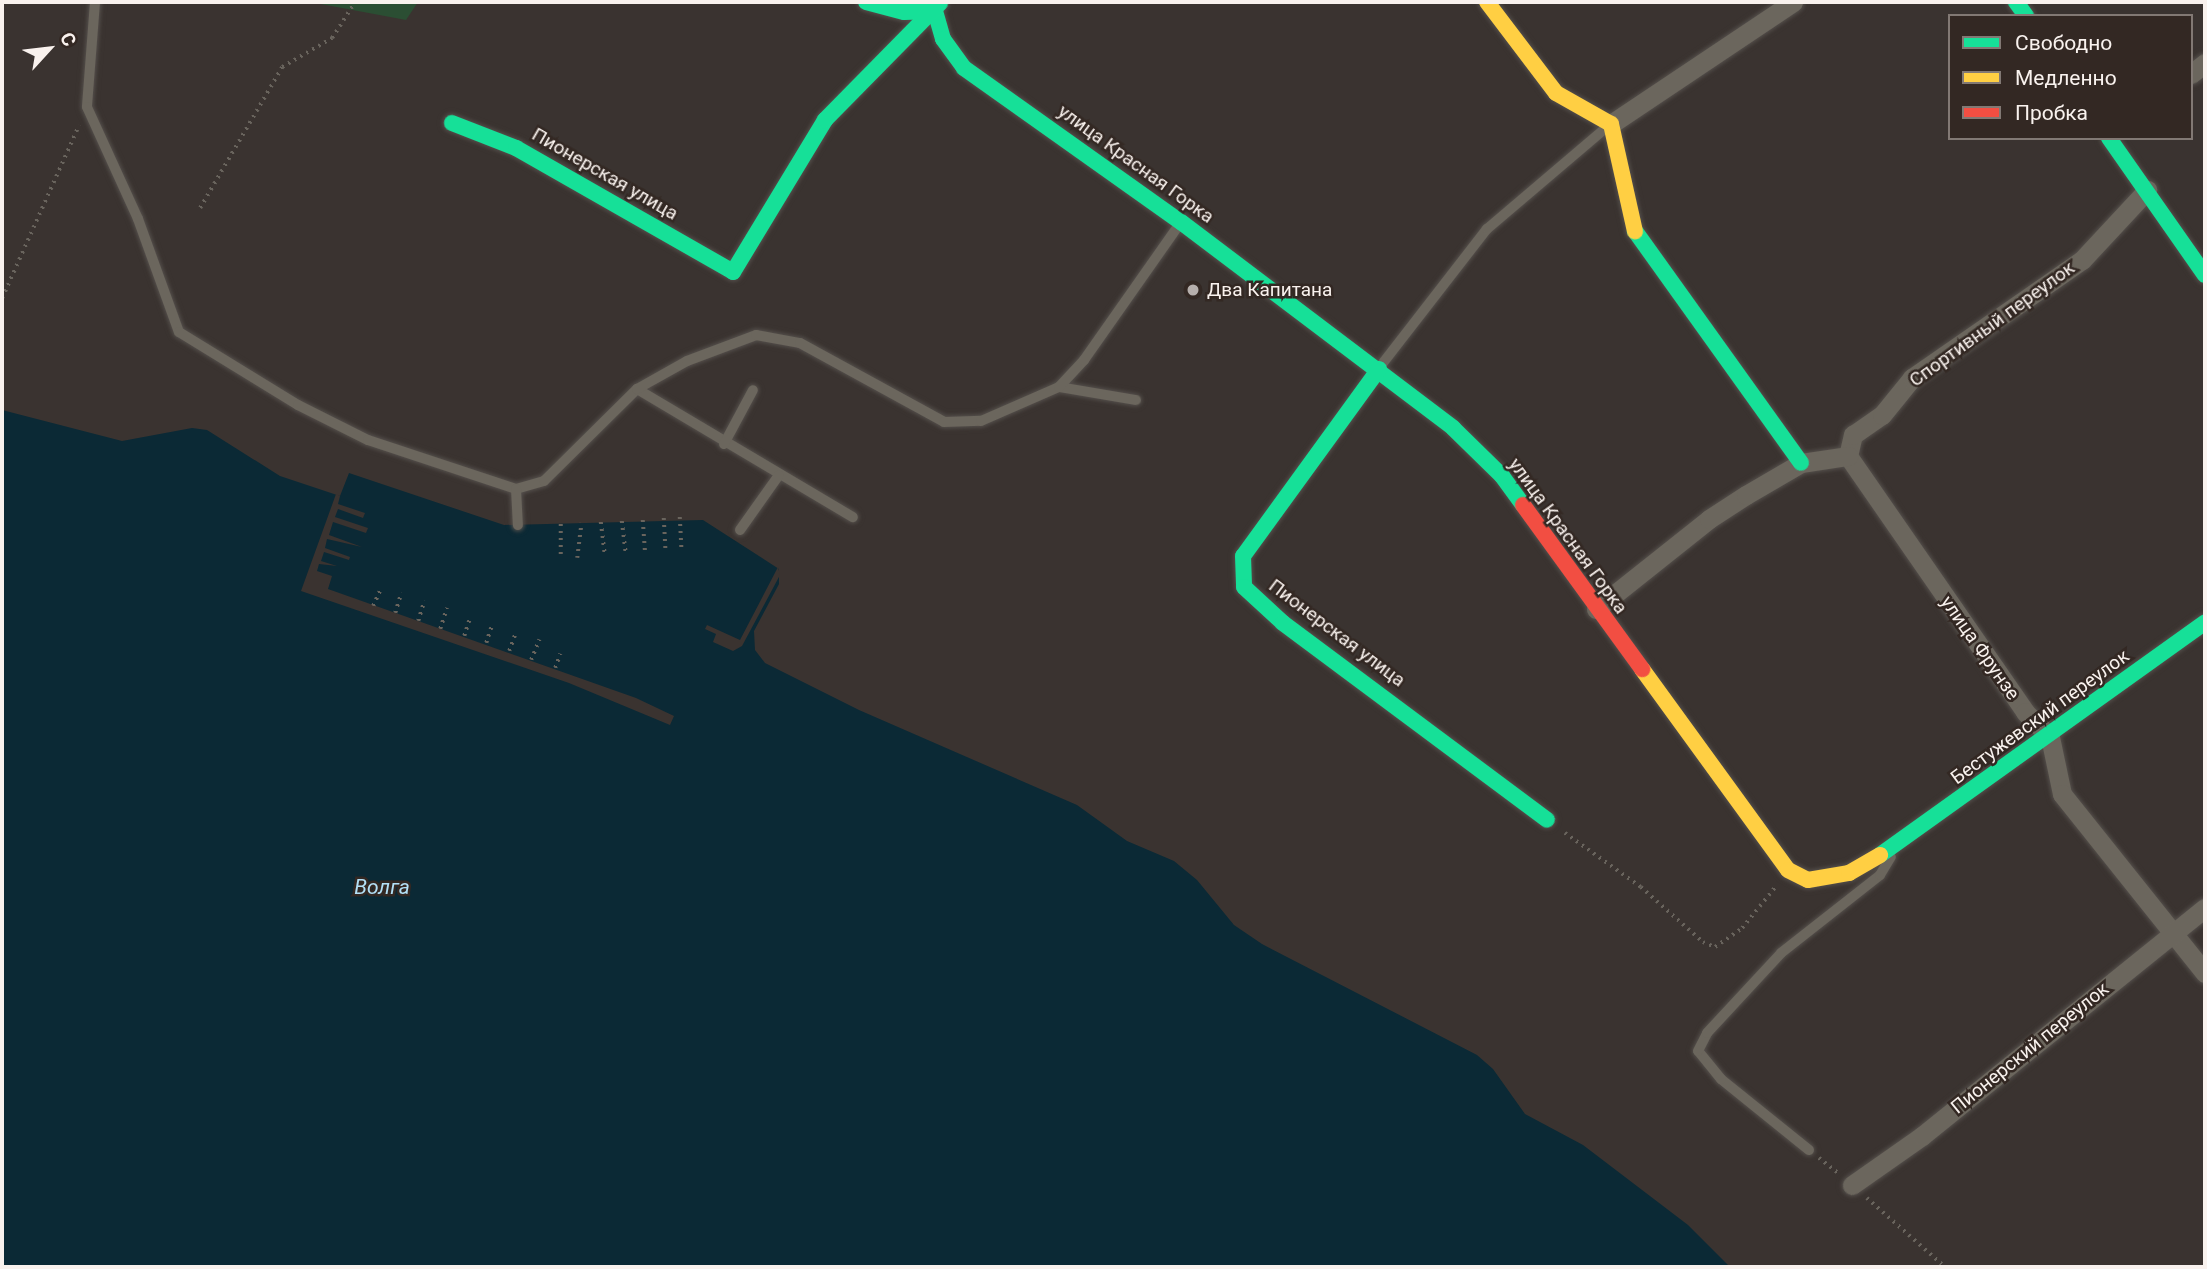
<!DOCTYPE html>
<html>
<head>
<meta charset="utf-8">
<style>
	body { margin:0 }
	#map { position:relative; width:2207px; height:1269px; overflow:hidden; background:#3a3330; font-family:Roboto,sans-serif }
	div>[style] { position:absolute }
	.green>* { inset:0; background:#2b4e33 }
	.water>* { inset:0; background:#0b2935 }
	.pier>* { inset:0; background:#3a3330 }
	.path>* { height:3.5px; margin-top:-1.75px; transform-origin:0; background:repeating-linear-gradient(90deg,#69645d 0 2px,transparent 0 7px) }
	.roads { filter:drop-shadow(0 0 2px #544f4b) drop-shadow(0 0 2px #544f4b) }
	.lane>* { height:10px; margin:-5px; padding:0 5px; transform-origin:5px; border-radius:5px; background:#6b665d }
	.street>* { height:19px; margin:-9.5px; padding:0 9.5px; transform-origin:9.5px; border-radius:9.5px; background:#6b665d }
	.fast>* { height:16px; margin:-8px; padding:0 8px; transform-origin:8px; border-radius:8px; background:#16e098 }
	.slow>* { height:16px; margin:-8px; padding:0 8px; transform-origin:8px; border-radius:8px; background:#ffcf43 }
	.jam>* { height:16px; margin:-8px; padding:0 8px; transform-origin:8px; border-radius:8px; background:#f24e42 }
	.dots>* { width:19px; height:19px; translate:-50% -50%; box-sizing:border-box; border:4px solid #332823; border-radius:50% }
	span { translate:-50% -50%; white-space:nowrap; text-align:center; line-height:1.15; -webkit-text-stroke:5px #332823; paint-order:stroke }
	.street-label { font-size:19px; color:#f9f2ee }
	.poi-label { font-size:19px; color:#f9f2ee }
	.left { translate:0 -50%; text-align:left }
	.water-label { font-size:21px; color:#b2e0f7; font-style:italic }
	.frame { position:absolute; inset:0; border:4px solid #f9f2ee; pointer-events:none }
	.legend { position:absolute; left:1948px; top:14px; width:245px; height:126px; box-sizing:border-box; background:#332823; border:2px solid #827974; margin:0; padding:9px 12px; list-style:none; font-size:21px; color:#f9f2ee }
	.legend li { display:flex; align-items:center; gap:14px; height:35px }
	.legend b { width:35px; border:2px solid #827974 }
	.north { position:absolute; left:14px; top:14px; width:70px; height:70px; -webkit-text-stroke:5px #332823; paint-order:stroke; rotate:63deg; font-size:19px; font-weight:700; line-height:28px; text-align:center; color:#f9f2ee }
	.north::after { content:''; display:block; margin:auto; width:24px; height:32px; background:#f9f2ee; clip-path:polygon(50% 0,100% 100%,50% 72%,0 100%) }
</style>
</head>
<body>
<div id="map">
	<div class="green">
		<div style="clip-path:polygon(310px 2px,418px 2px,406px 20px)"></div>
	</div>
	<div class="water">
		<div style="clip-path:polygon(2px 410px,122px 441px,192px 428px,207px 430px,280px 476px,340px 496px,349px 473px,504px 525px,703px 520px,779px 569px,779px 584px,754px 631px,755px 650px,765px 663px,859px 710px,1077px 805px,1127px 841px,1174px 861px,1197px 880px,1234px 925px,1262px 944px,1477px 1055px,1493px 1069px,1525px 1114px,1583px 1145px,1688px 1225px,1730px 1267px,2px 1267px)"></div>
	</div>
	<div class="pier">
		<div style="clip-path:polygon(336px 494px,340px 496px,338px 504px,365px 513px,363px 518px,338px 509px,335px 517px,368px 528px,366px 533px,333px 522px,329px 535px,362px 547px,327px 539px,325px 548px,350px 557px,349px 560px,324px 552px,321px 561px,337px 566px,319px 564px,317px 571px,332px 576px,328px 589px,636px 698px,674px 716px,670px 725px,569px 683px,301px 591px)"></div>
		<div style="clip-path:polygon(778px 567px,780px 575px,742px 646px,733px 651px,713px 642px,716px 634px,705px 629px,707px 625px,740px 640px)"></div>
	</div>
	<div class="path">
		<div style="left:200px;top:208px;width:163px;rotate:-59.8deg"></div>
		<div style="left:282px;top:67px;width:58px;rotate:-30.1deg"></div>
		<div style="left:332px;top:38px;width:43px;rotate:-57.4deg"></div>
		<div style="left:2px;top:298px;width:189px;rotate:-66deg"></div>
		<div style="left:680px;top:517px;width:33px;rotate:87deg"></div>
		<div style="left:664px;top:518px;width:34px;rotate:87deg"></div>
		<div style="left:643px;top:520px;width:32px;rotate:86deg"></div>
		<div style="left:622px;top:521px;width:33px;rotate:83deg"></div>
		<div style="left:601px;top:522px;width:33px;rotate:83deg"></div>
		<div style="left:561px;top:524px;width:33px;rotate:90deg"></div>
		<div style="left:577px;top:558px;width:35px;rotate:-83deg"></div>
		<div style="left:373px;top:606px;width:17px;rotate:-66deg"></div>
		<div style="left:395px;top:613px;width:21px;rotate:-73deg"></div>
		<div style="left:418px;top:621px;width:21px;rotate:-73deg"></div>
		<div style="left:440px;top:629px;width:22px;rotate:-72deg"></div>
		<div style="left:464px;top:636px;width:20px;rotate:-72deg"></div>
		<div style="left:486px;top:643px;width:19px;rotate:-72deg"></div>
		<div style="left:509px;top:651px;width:20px;rotate:-70deg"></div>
		<div style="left:531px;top:660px;width:22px;rotate:-68deg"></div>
		<div style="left:555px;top:668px;width:15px;rotate:-70deg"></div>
		<div style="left:1565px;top:833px;width:93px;rotate:35.4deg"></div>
		<div style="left:1641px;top:887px;width:83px;rotate:41.6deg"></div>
		<div style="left:1703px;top:942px;width:13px;rotate:23deg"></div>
		<div style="left:1715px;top:947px;width:33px;rotate:-35deg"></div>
		<div style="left:1742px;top:928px;width:54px;rotate:-51deg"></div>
		<div style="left:1819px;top:1158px;width:24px;rotate:38deg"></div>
		<div style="left:1867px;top:1198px;width:104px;rotate:41.5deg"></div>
	</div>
	<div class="roads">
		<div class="lane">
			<div style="left:95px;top:2px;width:105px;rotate:94.4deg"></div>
			<div style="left:87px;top:107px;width:123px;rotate:65.5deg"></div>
			<div style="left:138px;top:219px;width:120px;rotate:70.1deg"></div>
			<div style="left:179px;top:332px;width:140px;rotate:31.5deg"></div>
			<div style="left:298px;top:405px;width:78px;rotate:26.6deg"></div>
			<div style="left:368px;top:440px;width:156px;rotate:18.3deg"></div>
			<div style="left:516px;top:489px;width:29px;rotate:-16deg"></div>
			<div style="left:544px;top:481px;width:131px;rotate:-44.7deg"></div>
			<div style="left:637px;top:389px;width:251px;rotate:30.7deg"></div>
			<div style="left:1379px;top:368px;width:176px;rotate:-52.2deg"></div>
			<div style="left:1487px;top:229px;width:159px;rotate:-40.4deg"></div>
			<div style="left:1059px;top:387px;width:78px;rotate:9.6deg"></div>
			<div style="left:637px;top:389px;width:57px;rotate:-29.2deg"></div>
			<div style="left:687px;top:361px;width:74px;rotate:-20.6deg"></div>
			<div style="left:756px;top:335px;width:45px;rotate:10.3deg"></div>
			<div style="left:800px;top:343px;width:164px;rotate:28.7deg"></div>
			<div style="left:944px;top:422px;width:37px;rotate:-2deg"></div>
			<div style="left:981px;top:421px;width:85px;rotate:-23.6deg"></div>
			<div style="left:1059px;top:387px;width:37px;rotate:-47deg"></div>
			<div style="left:1084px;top:360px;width:169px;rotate:-54.9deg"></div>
			<div style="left:724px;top:444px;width:61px;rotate:-61.8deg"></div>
			<div style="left:516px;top:489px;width:36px;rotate:87deg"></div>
			<div style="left:740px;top:530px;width:67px;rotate:-54.7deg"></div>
			<div style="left:1809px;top:1150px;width:113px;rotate:-141.1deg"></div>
			<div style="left:1721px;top:1079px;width:36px;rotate:-129deg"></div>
			<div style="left:1698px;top:1051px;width:20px;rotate:-63deg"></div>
			<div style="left:1707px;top:1033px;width:109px;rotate:-47.2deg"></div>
			<div style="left:1781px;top:953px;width:126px;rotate:-38.2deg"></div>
			<div style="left:1880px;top:875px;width:21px;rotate:-59deg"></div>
		</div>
		<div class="street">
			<div style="left:2191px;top:74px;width:18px;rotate:-38deg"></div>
			<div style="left:1611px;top:124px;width:219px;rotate:-33.8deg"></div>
			<div style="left:1848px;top:456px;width:311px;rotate:55.3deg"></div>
			<div style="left:2025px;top:712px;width:35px;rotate:45deg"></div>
			<div style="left:2050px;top:737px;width:58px;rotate:78.1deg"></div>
			<div style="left:2062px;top:794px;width:229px;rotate:51.4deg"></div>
			<div style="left:1848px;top:456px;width:22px;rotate:-77deg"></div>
			<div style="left:1853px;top:435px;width:35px;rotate:-35deg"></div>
			<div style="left:1882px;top:415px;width:48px;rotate:-51deg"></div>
			<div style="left:1912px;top:378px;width:207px;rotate:-34.8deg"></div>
			<div style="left:2082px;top:260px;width:96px;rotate:-47.1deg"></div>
			<div style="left:1596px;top:609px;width:144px;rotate:-38.5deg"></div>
			<div style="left:1709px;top:519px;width:44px;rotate:-33deg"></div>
			<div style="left:1746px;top:495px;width:64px;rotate:-30.2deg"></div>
			<div style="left:1801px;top:463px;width:48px;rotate:-8.5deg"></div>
			<div style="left:1852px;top:1185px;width:85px;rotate:-35deg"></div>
			<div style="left:1922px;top:1136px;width:363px;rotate:-38.9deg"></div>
		</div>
		<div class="fast">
			<div style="left:866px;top:2px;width:39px;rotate:15deg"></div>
			<div style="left:904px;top:12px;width:31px;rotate:-2deg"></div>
			<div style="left:935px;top:11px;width:29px;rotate:74deg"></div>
			<div style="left:943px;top:39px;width:36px;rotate:54deg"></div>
			<div style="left:964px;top:68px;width:266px;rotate:35.4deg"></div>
			<div style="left:1181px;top:222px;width:341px;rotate:37.1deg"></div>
			<div style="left:1453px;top:428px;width:69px;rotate:44.4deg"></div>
			<div style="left:1502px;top:476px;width:36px;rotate:54deg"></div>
			<div style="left:2016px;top:2px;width:17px;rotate:54deg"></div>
			<div style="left:452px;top:123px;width:69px;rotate:21.3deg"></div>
			<div style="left:516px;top:148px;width:250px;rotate:29.7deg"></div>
			<div style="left:733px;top:272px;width:178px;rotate:-58.8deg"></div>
			<div style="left:825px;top:120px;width:164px;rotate:-45.5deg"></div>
			<div style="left:2109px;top:138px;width:167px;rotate:55deg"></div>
			<div style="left:1635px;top:231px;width:285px;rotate:54.4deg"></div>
			<div style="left:1379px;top:369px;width:231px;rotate:126deg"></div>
			<div style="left:1243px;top:556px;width:31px;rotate:88deg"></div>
			<div style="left:1244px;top:587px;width:53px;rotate:42.7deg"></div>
			<div style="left:1283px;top:623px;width:329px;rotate:36.7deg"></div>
			<div style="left:1880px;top:855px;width:400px;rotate:-35.6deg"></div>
		</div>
		<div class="slow">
			<div style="left:1487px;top:2px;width:114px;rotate:52.8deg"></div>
			<div style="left:1556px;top:93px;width:63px;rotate:29.4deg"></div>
			<div style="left:1611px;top:124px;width:110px;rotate:77.4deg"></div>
			<div style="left:1642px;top:669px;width:248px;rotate:54deg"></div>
			<div style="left:1788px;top:870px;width:22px;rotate:27deg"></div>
			<div style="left:1808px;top:880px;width:42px;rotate:-9.7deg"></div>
			<div style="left:1849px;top:873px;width:36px;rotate:-30deg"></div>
		</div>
		<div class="jam">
			<div style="left:1523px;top:505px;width:203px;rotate:54deg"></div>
		</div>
	</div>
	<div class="dots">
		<div style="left:1193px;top:290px;background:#b6afac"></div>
	</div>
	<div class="street-label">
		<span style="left:1136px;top:164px;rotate:36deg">улица Красная Горка</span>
		<span style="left:605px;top:174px;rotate:30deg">Пионерская улица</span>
		<span style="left:1992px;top:324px;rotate:-36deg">Спортивный переулок</span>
		<span style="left:1568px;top:536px;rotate:54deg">улица Красная Горка</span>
		<span style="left:1337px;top:633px;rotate:37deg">Пионерская улица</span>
		<span style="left:1980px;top:648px;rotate:55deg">улица Фрунзе</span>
		<span style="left:2040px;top:717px;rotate:-36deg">Бестужевский переулок</span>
		<span style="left:2030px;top:1048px;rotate:-39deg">Пионерский переулок</span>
	</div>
	<div class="poi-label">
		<span class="left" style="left:1207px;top:290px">Два Капитана</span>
	</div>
	<div class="water-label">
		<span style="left:382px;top:887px">Волга</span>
	</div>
	<div class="frame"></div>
	<ul class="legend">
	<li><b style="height:9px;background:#16e098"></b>Свободно</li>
	<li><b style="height:9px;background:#ffcf43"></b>Медленно</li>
	<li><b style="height:9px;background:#f24e42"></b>Пробка</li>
	</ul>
	<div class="north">С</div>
</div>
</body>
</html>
